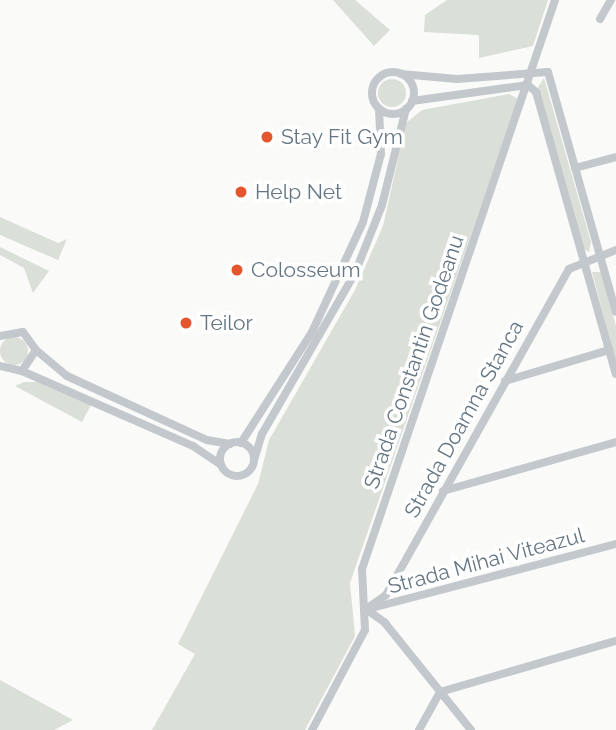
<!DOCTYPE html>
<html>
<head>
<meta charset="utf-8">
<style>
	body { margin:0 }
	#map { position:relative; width:616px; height:730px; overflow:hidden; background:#fafaf8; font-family:Raleway,sans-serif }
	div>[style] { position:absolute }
	.green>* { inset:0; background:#dadfd7 }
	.round { border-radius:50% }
	.street>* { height:8px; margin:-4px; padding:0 4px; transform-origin:4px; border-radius:4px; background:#c3c8cc }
	.street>.ring { margin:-4px; padding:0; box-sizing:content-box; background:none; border:8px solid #c3c8cc; border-radius:50% }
	.dots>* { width:19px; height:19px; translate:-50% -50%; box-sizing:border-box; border:4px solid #fff; border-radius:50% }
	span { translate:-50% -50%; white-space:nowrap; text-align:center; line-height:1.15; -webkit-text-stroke:7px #fff; paint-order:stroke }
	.poi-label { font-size:21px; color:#657683 }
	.left { translate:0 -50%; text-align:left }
	.street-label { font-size:21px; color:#657683 }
</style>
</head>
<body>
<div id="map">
	<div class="green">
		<div style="clip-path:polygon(333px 0,355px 0,390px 30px,374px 46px)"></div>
		<div style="clip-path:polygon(447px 0,548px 0,533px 46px,479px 58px,479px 35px,424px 32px,425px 15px)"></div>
		<div style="clip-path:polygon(544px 78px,591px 242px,589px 252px,582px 248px,538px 87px)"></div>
		<div class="round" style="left:378px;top:79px;width:28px;height:28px"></div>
		<div style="clip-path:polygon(509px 94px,518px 99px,350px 583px,355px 636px,305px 730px,152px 730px,195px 654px,178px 644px,258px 484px,269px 440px,355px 290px,383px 226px,406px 123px,422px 110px)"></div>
		<div style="clip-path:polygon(0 217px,58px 243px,67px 239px,58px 260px,0 235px)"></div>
		<div style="clip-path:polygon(0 247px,49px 271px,33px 293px,24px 268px,0 255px)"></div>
		<div style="clip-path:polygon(592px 272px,601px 272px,616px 326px,616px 363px)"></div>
		<div class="round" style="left:0;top:337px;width:28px;height:28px"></div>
		<div style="clip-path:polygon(24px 382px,37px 382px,91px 405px,82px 422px,15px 386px)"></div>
		<div style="clip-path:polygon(0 680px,73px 720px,54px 730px,0 730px)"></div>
	</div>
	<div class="street">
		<div style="left:600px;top:19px;width:22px;rotate:-60deg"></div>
		<div class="ring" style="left:372px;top:72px;width:34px;height:34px"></div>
		<div style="left:401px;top:74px;width:56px;rotate:5.1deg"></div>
		<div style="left:457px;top:79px;width:91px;rotate:-4.4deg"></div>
		<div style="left:548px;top:72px;width:249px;rotate:74.2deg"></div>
		<div style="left:528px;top:85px;width:11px;rotate:41deg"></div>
		<div style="left:536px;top:92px;width:293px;rotate:74.2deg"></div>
		<div style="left:412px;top:101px;width:117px;rotate:-7.9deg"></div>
		<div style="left:575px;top:168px;width:42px;rotate:-15deg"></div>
		<div style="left:0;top:336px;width:23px;rotate:-10deg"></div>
		<div style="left:23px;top:332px;width:22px;rotate:54deg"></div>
		<div style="left:36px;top:350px;width:25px;rotate:124deg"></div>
		<div style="left:22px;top:371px;width:23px;rotate:-167deg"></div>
		<div style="left:36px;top:350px;width:40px;rotate:40deg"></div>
		<div style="left:67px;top:376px;width:154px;rotate:24.6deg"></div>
		<div style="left:207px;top:440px;width:23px;rotate:10deg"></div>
		<div style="left:22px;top:371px;width:187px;rotate:23.7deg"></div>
		<div style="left:193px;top:446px;width:34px;rotate:34deg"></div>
		<div style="left:505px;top:381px;width:109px;rotate:-16.6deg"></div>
		<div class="ring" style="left:220px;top:442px;width:26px;height:26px"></div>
		<div style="left:241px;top:443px;width:132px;rotate:-57.4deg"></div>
		<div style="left:312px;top:332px;width:121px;rotate:-65.1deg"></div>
		<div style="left:363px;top:222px;width:70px;rotate:-75.2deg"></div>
		<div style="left:381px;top:154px;width:45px;rotate:-92.5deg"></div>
		<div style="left:254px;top:460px;width:27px;rotate:-73deg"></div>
		<div style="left:262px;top:434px;width:186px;rotate:-60deg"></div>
		<div style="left:355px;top:273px;width:73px;rotate:-68.3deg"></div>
		<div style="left:382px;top:205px;width:99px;rotate:-76deg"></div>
		<div style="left:443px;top:491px;width:180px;rotate:-15.8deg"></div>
		<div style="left:366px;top:609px;width:24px;rotate:-35deg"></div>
		<div style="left:386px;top:595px;width:374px;rotate:-60.7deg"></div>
		<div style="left:569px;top:269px;width:51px;rotate:-22deg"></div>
		<div style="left:366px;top:609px;width:24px;rotate:36deg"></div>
		<div style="left:385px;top:623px;width:137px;rotate:51.2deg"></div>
		<div style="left:368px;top:609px;width:256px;rotate:-14.7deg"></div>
		<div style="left:312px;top:730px;width:113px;rotate:-62.1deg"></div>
		<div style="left:365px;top:630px;width:61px;rotate:-92.8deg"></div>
		<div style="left:362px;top:569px;width:601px;rotate:-71.26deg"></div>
		<div style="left:419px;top:730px;width:43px;rotate:-61.1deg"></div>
		<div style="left:440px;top:692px;width:183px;rotate:-16.2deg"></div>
	</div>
	<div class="dots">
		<div style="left:267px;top:137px;background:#e4572e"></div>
		<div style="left:241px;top:192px;background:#e4572e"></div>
		<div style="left:237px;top:270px;background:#e4572e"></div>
		<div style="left:186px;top:323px;background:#e4572e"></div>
	</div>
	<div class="poi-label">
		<span class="left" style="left:281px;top:137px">Stay Fit Gym</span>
		<span class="left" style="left:255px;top:192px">Help Net</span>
		<span class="left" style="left:251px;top:270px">Colosseum</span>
		<span class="left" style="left:200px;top:323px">Teilor</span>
	</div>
	<div class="street-label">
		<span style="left:414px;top:362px;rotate:-71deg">Strada Constantin Godeanu</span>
		<span style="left:464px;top:419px;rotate:-61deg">Strada Doamna Stanca</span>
		<span style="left:486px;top:561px;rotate:-15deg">Strada Mihai Viteazul</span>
	</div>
</div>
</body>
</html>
